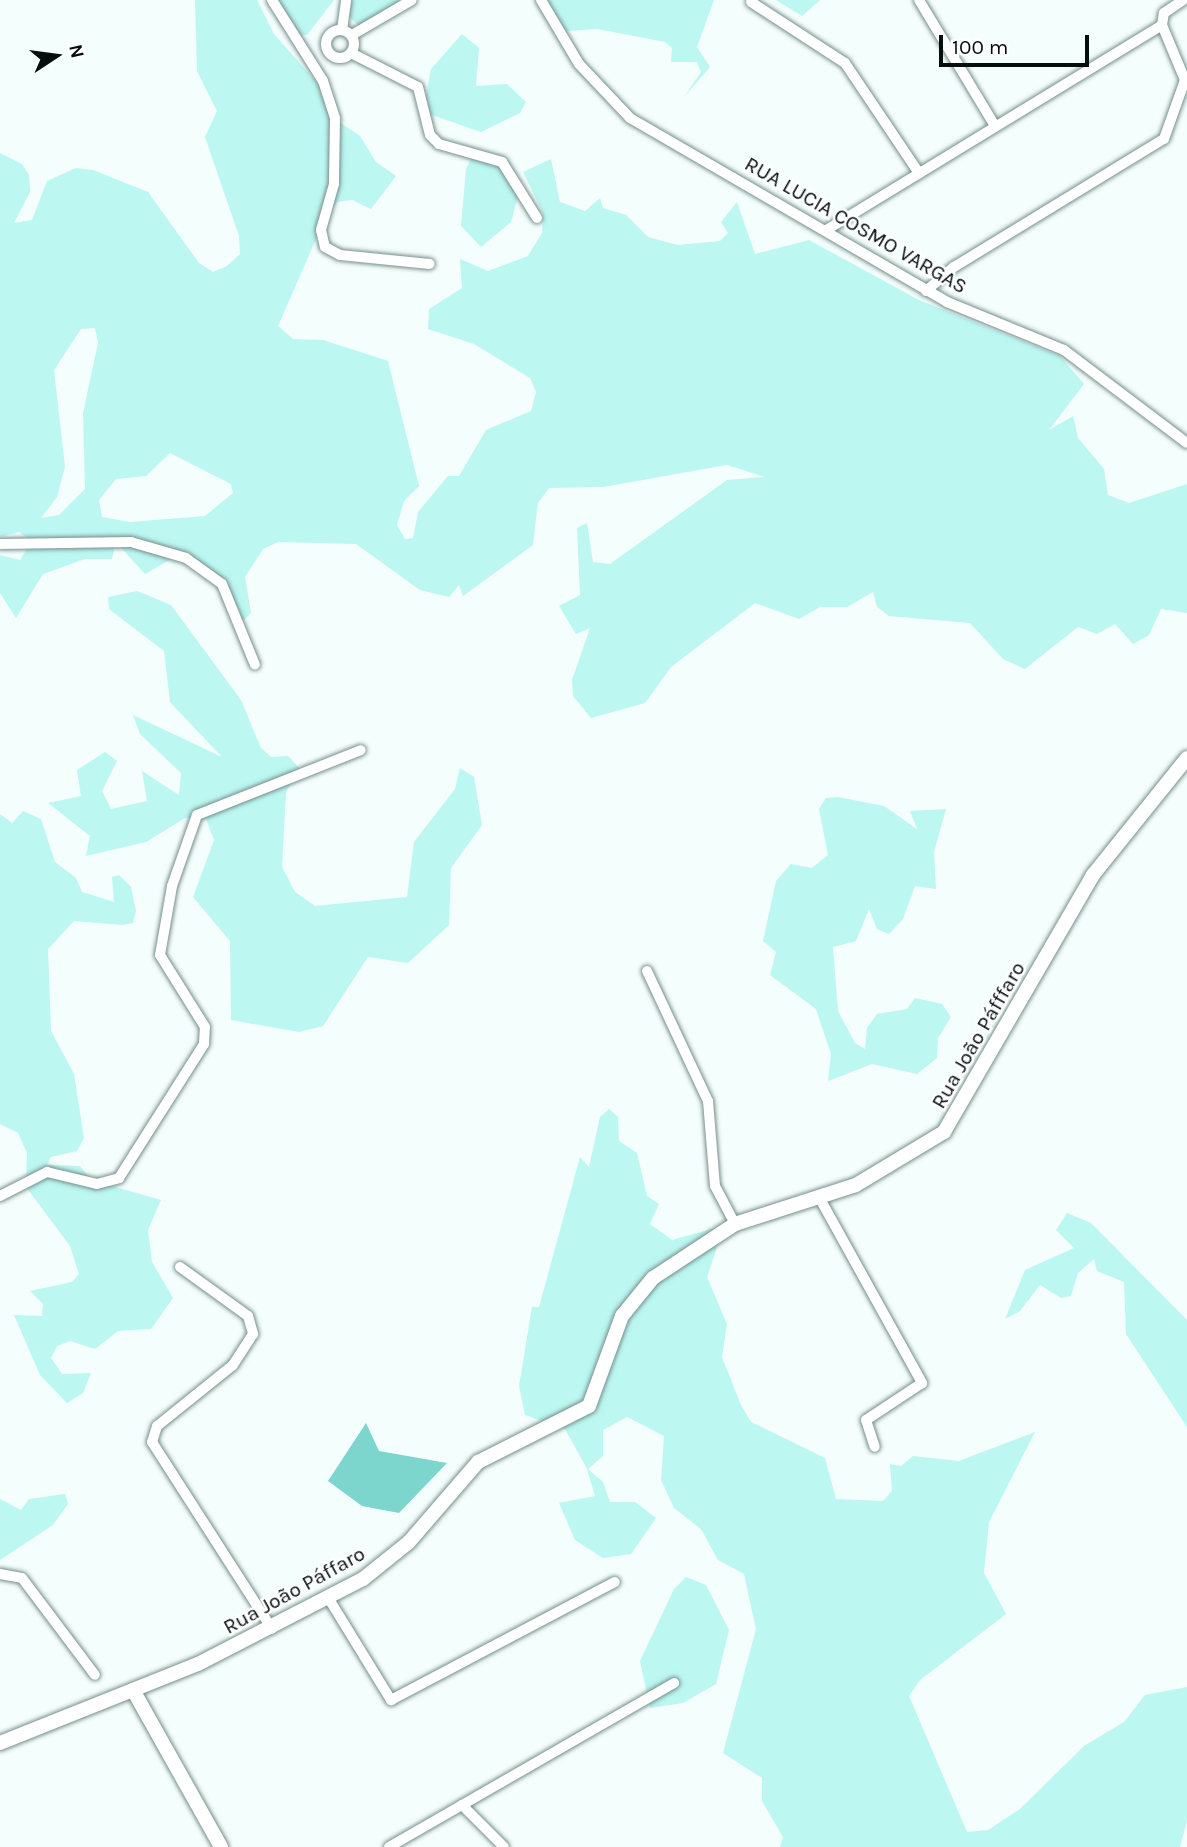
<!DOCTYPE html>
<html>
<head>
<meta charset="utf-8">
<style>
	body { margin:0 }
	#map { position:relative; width:1187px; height:1847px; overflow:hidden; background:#f4fefd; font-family:Karla,sans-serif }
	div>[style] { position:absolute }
	.green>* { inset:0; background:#bcf7f1 }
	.water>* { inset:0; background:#7cd6ce }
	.roads { filter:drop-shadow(0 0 2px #768e8b) drop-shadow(0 0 2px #768e8b) }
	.street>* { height:10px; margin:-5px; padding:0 5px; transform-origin:5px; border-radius:5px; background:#fff }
	.street>.ring { margin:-5px; padding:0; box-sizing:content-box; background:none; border:10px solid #fff; border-radius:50% }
	.secondary>* { height:14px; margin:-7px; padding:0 7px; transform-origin:7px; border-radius:7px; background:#fff }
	span { translate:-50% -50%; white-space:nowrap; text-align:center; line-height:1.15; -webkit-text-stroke:5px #fff; paint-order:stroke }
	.street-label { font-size:21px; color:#050e0d }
	.north { position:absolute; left:21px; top:21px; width:70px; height:70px; -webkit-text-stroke:5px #fff; paint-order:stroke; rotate:77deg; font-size:19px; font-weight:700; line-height:28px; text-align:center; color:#050e0d }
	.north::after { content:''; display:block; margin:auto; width:24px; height:32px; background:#050e0d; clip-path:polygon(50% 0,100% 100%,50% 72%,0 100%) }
	.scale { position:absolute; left:939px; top:35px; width:150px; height:32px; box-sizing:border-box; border:4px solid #050e0d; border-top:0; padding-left:9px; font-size:21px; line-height:24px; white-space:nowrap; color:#050e0d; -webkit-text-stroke:5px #fff; paint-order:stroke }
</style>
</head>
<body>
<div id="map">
	<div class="green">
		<div style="clip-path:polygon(evenodd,195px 0,257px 0,274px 34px,320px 86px,332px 117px,360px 136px,376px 162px,396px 176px,371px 209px,352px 200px,337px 202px,327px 214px,278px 326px,293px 339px,323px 340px,388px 361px,419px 486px,404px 501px,397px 525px,405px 539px,413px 538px,418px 512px,448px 476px,459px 476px,486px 430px,531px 411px,536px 392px,530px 378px,474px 344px,428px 329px,429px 309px,462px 288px,460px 259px,488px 271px,528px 256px,542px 233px,543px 213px,523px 172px,551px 159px,560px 202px,585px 211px,600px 198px,603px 208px,626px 215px,648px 237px,678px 245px,720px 241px,728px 233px,721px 222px,737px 202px,755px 254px,809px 240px,919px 300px,1060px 356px,1084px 384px,1049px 430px,1073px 416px,1078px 438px,1104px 469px,1108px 495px,1129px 503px,1187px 484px,1187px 613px,1161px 609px,1149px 635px,1133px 644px,1115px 624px,1097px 634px,1078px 627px,1025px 669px,1003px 659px,970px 623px,889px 616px,877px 607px,873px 592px,847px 607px,820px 607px,799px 619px,755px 603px,671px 667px,645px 703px,591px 718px,573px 696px,572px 680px,590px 628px,576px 634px,559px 606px,580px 595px,577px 528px,587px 523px,593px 562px,610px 564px,727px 480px,765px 477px,727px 465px,603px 487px,549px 488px,538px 503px,533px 545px,463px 596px,459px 585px,449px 597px,420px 590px,356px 544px,278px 542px,263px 549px,245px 577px,251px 613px,243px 621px,214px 576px,173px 558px,145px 574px,116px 542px,112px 559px,85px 559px,43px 574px,16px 618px,0 593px,0 555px,20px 560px,32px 541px,19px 532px,0 537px,0 153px,22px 164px,29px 175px,30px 192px,14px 223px,32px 220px,47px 181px,76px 168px,93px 170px,148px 192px,199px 263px,213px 272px,227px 266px,240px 254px,239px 236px,205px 137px,217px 111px,197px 71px,195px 0,95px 328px,98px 343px,83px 413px,85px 489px,59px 515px,41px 518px,57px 497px,65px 467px,54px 370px,81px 329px,95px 328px,195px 0,170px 453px,231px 484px,233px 493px,205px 516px,130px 522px,102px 517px,99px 500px,116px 479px,146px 476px,170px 453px)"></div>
		<div style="clip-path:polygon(269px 0,334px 0,307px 35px,299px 35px)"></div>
		<div style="clip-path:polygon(344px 0,405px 0,371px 25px,358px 25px,346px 14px)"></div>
		<div style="clip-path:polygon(541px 0,714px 0,697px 47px,710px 67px,684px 97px,701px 72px,697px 62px,671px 62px,672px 48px,665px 42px,598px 29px,567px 31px)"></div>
		<div style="clip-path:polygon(776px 0,820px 0,802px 16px)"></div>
		<div style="clip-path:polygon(462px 34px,479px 48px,476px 86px,507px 84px,526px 102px,520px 113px,481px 132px,423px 112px,431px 69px)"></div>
		<div style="clip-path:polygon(473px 155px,488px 156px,520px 189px,511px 222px,481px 247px,461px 226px,466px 169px)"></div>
		<div style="clip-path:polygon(137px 591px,171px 605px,241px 700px,261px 748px,271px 757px,288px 756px,299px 768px,286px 792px,282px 867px,295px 892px,315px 906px,407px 897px,414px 842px,455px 789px,460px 768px,474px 777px,482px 825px,451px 868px,449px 925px,408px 963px,368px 957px,323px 1026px,299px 1032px,231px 1020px,230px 941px,193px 897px,214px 840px,206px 819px,185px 818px,146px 842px,86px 856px,90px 836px,48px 803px,81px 796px,77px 770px,105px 752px,117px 761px,102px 791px,111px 809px,147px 801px,142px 771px,179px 795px,181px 773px,140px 734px,133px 715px,222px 757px,170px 702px,164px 651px,109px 609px,108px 597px)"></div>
		<div style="clip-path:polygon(838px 797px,884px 806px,917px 829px,910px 811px,946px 809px,934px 852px,936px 889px,915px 886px,903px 919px,889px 934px,877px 929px,869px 909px,856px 941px,833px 947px,838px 1011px,855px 1043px,865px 1049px,867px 1028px,877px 1014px,907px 1009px,915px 998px,942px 1004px,951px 1017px,938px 1038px,937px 1058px,917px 1074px,872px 1064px,828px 1081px,831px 1054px,816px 1009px,770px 975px,776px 952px,763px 941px,776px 881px,791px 864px,812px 868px,828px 855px,819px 809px,826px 798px)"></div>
		<div style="clip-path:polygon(23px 811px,41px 819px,55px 862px,76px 878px,82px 892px,114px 902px,112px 877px,119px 875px,131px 887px,136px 911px,133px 923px,123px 925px,74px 921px,48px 949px,51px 1031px,74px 1074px,84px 1138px,77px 1151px,51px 1157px,47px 1165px,80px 1166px,91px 1180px,161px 1200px,148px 1230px,152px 1262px,173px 1298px,151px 1329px,118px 1331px,95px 1349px,70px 1341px,57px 1346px,51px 1358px,62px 1374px,91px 1373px,83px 1393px,67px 1403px,40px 1375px,14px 1315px,42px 1316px,43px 1304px,30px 1291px,72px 1282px,79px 1274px,70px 1246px,26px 1187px,27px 1153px,18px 1133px,0 1124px,0 814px,12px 823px)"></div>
		<div style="clip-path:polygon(609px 1109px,618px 1117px,619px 1141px,637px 1153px,647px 1196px,659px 1204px,650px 1224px,672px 1240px,715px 1228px,718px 1244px,707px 1277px,727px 1324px,722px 1357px,741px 1405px,751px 1422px,825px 1458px,836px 1499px,883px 1501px,892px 1491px,890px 1464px,901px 1466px,913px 1456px,959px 1461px,1035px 1432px,989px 1522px,984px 1573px,1006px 1614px,920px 1680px,909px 1696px,967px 1832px,988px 1830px,1020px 1809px,1084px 1746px,1124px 1722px,1145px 1695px,1187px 1687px,1187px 1821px,1180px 1847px,780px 1847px,783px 1837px,762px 1801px,762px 1778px,723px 1753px,756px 1629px,744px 1574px,718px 1560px,701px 1529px,674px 1508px,661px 1480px,664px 1436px,627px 1417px,603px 1430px,603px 1456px,588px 1469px,603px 1482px,610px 1502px,635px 1502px,656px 1518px,631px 1554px,603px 1558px,575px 1540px,559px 1503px,595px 1496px,587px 1469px,565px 1429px,525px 1415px,519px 1386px,532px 1307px,539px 1307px,580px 1157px,589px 1167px,600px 1117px)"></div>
		<div style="clip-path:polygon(1067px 1213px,1091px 1223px,1187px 1320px,1187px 1427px,1126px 1334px,1124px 1282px,1097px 1271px,1094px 1259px,1078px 1273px,1071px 1296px,1061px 1298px,1040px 1285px,1020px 1311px,1005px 1319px,1025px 1270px,1074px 1248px,1056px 1230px)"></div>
		<div style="clip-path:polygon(65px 1494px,68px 1504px,53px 1525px,0 1560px,0 1499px,21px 1510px,29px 1499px)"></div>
		<div style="clip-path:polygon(686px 1577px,706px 1585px,729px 1630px,716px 1684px,683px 1703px,650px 1708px,640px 1661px,674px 1589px)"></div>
	</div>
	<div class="water">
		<div style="clip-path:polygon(366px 1423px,379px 1451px,447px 1463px,399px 1513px,362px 1506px,328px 1481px)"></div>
	</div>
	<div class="roads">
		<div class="street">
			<div style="left:272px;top:0;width:96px;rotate:57.8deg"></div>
			<div style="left:323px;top:81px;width:39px;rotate:72deg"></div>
			<div style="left:335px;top:118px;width:66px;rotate:90.9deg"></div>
			<div style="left:334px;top:184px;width:48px;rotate:105.8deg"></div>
			<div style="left:321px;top:230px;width:17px;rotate:77deg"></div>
			<div style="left:325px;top:247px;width:17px;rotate:28deg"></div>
			<div style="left:340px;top:255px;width:90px;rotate:5.7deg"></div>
			<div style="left:541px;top:0;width:74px;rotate:59.3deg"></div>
			<div style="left:579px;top:64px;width:74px;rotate:46.6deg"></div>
			<div style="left:630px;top:118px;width:367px;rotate:30.1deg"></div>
			<div style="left:947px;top:302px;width:126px;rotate:22.3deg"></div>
			<div style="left:1064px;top:350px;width:154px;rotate:37.1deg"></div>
			<div style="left:919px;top:0;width:147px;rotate:58.9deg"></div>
			<div style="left:751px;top:2px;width:112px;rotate:33deg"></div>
			<div style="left:845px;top:63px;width:133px;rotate:56.1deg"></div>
			<div class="ring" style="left:326px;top:30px;width:18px;height:18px"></div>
			<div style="left:342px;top:30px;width:30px;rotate:-82deg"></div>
			<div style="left:352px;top:35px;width:69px;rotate:-30.3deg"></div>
			<div style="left:351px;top:53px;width:75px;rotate:26.9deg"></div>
			<div style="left:418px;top:87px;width:49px;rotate:76deg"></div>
			<div style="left:430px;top:135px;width:13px;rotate:45deg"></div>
			<div style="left:439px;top:144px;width:66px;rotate:15.9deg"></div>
			<div style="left:502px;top:162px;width:66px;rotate:58deg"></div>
			<div style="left:828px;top:229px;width:391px;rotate:-31.4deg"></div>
			<div style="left:926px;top:291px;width:37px;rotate:-41deg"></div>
			<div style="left:954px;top:267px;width:246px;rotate:-31.4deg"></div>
			<div style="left:1164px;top:139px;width:63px;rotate:-70.4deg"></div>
			<div style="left:1185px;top:80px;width:60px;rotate:-112.7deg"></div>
			<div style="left:1162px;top:25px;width:12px;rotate:-81deg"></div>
			<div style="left:1164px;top:13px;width:23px;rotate:-34deg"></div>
			<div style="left:0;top:544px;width:131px;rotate:-0.9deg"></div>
			<div style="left:131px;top:542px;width:57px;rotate:16.2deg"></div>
			<div style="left:186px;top:558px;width:44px;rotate:35.8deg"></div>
			<div style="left:222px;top:584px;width:87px;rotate:67.8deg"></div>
			<div style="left:647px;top:971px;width:144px;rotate:64.9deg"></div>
			<div style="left:708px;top:1101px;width:85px;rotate:85.3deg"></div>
			<div style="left:715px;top:1186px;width:43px;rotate:62.2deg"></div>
			<div style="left:0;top:1196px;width:53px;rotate:-27.1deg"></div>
			<div style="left:47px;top:1172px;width:51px;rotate:13.5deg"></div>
			<div style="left:97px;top:1184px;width:23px;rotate:-15deg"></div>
			<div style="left:119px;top:1178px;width:159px;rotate:-57.6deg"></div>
			<div style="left:204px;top:1044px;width:17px;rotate:-87deg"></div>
			<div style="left:205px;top:1027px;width:85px;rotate:-122deg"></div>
			<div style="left:160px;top:955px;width:70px;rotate:-80.1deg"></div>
			<div style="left:172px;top:886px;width:75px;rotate:-70.6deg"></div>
			<div style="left:197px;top:815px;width:176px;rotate:-21.6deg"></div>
			<div style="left:819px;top:1197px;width:213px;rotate:61deg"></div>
			<div style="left:922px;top:1383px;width:67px;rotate:146.5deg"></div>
			<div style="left:866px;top:1420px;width:28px;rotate:72deg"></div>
			<div style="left:180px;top:1267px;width:84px;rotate:35.8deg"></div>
			<div style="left:248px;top:1316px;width:19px;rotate:74deg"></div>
			<div style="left:253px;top:1334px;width:37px;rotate:123deg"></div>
			<div style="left:233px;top:1365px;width:97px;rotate:141.2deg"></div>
			<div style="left:157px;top:1426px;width:17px;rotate:107deg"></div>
			<div style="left:152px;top:1442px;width:222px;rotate:57.3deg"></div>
			<div style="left:0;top:1574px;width:22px;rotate:10deg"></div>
			<div style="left:22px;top:1578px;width:121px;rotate:53deg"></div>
			<div style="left:329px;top:1599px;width:119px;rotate:58.5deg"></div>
			<div style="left:391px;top:1700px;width:253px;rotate:-27.8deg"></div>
			<div style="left:462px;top:1805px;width:59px;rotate:45deg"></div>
			<div style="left:389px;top:1847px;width:329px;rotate:-29.9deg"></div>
		</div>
		<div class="secondary">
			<div style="left:133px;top:1690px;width:180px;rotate:60.7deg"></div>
			<div style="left:0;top:1743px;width:213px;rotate:-21.8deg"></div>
			<div style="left:198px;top:1664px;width:186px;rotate:-27.3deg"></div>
			<div style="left:363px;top:1579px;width:59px;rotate:-38.8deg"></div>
			<div style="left:409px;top:1542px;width:106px;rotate:-49.2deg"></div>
			<div style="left:478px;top:1462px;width:124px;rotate:-26.8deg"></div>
			<div style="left:589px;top:1406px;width:96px;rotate:-69.9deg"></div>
			<div style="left:622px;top:1316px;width:49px;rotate:-50.8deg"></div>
			<div style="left:653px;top:1278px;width:98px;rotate:-33.4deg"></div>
			<div style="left:735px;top:1224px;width:127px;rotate:-17.9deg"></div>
			<div style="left:856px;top:1185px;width:103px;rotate:-31.1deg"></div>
			<div style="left:944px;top:1132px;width:297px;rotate:-59.9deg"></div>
			<div style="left:1093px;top:875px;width:150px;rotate:-51.2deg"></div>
		</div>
	</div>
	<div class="street-label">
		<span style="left:856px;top:225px;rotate:30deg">RUA LUCIA COSMO VARGAS</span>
		<span style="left:978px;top:1035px;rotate:-60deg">Rua João Páfffaro</span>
		<span style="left:294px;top:1590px;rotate:-29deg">Rua João Páffaro</span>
	</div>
	<div class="north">N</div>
	<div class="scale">100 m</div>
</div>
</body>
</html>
